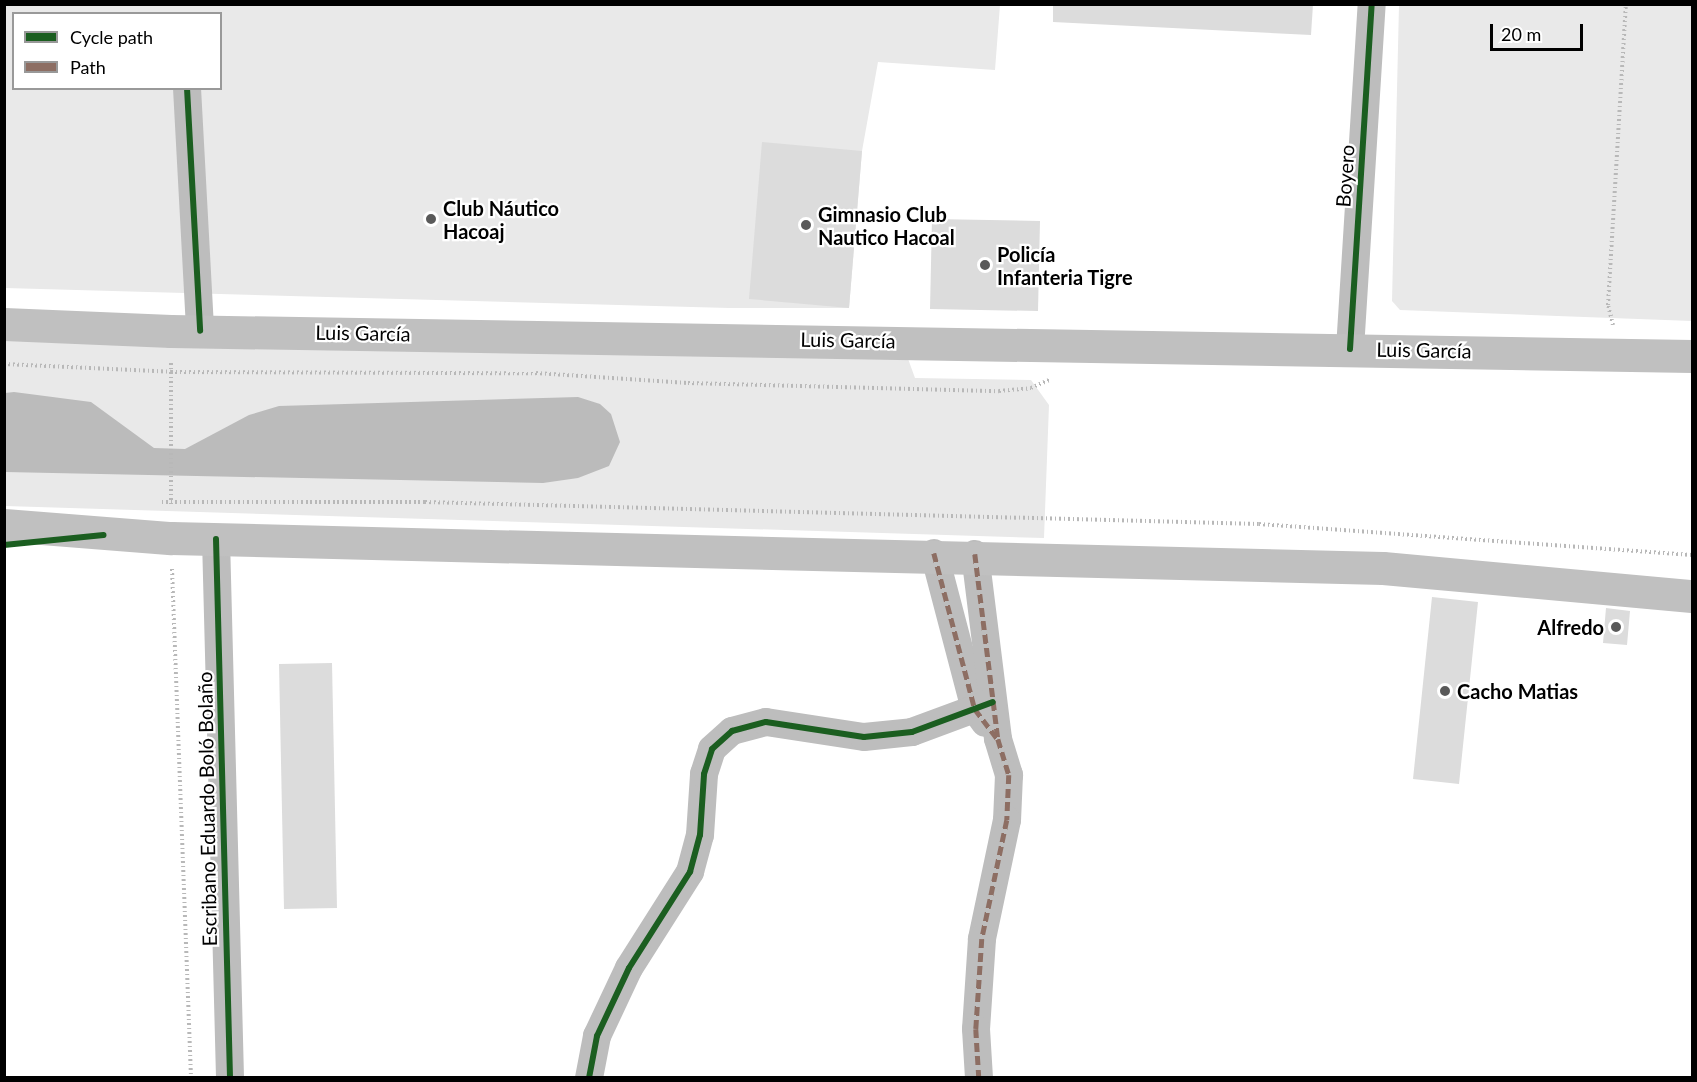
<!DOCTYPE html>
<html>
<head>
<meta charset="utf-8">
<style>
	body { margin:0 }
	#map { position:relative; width:1697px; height:1082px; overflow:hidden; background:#fff; font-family:Lato,sans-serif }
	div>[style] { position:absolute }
	.green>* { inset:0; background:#e9e9e9 }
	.water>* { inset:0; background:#bbb }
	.building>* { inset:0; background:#dcdcdc }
	.path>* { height:4px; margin-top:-2px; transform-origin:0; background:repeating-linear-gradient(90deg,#b8b8b8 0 1.5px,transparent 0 4.5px) }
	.street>* { height:28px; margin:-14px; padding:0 14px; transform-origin:14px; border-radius:14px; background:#bdbdbd }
	.secondary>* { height:33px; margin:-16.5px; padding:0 16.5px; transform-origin:16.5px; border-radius:16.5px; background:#c0c0c0 }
	.quiet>* { height:4.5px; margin-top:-2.25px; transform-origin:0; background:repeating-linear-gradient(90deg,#8d6e63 0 9px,transparent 0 13.5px) }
	.cycleway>* { height:6px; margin:-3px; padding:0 3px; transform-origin:3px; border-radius:3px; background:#1b5e20 }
	.dots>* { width:16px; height:16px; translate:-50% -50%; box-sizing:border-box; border:3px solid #fff; border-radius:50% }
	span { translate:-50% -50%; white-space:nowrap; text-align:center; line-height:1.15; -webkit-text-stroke:4.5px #fff; paint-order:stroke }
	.street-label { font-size:20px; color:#000 }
	.poi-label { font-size:20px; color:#000; font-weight:700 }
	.left { translate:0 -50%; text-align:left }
	.right { translate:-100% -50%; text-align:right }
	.frame { position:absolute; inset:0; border:6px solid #000; pointer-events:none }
	.legend { position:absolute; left:12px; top:12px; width:210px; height:78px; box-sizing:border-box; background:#fff; border:2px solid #999; margin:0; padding:8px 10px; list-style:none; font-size:18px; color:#000 }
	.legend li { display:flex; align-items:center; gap:12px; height:30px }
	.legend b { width:30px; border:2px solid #999 }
	.scale { position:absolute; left:1490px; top:24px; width:93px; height:27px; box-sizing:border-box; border:3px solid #000; border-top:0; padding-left:8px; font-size:18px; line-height:21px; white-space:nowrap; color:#000; -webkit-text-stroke:4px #fff; paint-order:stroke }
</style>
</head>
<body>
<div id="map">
	<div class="green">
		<div style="clip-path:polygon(evenodd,4px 5px,1000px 5px,995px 70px,878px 62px,862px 151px,849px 308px,729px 308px,5px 288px,4px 5px,14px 14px,220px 14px,220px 88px,14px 88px,14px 14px)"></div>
		<div style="clip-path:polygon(1399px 5px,1692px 5px,1692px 321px,1400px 310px,1392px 301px)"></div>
		<div style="clip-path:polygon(4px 337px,907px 356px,915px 378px,1031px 380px,1049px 405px,1044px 538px,5px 506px)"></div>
	</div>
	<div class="water">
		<div style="clip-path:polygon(14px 392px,91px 402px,154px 448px,185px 449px,249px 415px,279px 406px,578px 397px,600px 404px,611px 414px,620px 442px,609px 466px,578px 478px,543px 483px,5px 472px,5px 393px)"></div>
	</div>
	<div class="building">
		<div style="clip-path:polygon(1053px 4px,1313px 4px,1311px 35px,1053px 22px)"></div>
		<div style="clip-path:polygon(762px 142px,862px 151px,849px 308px,749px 299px)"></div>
		<div style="clip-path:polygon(932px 219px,1040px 221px,1038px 311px,930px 309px)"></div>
		<div style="clip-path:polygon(1432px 597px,1478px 602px,1459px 784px,1413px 779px)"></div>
		<div style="clip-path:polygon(1606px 608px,1630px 611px,1627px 645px,1603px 643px)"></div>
		<div style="clip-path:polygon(332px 663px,337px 908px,284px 909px,279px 664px)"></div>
	</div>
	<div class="path">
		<div style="left:1613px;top:325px;width:21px;rotate:-104deg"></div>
		<div style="left:1608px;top:305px;width:302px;rotate:-86.6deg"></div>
		<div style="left:4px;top:364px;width:167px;rotate:2.7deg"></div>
		<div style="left:171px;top:372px;width:365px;rotate:0.2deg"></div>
		<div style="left:536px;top:373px;width:152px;rotate:3.8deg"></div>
		<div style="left:688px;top:383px;width:311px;rotate:1.5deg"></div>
		<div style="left:999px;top:391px;width:32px;rotate:-5deg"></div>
		<div style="left:1031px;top:388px;width:22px;rotate:-24deg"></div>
		<div style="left:162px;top:502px;width:263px"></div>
		<div style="left:425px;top:502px;width:834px;rotate:1.51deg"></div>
		<div style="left:1259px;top:524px;width:434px;rotate:4.1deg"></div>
		<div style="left:171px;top:504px;width:142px;rotate:-90deg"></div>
		<div style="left:172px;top:569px;width:509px;rotate:87.86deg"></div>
	</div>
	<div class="street">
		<div style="left:187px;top:88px;width:243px;rotate:86.9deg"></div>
		<div style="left:1350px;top:349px;width:346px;rotate:-86.4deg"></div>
		<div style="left:216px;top:539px;width:539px;rotate:88.51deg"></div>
		<div style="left:934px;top:553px;width:161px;rotate:75.3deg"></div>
		<div style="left:975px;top:709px;width:17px;rotate:54deg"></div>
		<div style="left:975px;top:554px;width:186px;rotate:82.9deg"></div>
		<div style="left:998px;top:739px;width:38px;rotate:73deg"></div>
		<div style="left:1009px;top:775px;width:45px;rotate:92.5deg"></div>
		<div style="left:1007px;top:820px;width:122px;rotate:101.9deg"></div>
		<div style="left:982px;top:939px;width:90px;rotate:93.8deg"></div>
		<div style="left:976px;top:1029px;width:49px;rotate:86.5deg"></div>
		<div style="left:589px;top:1078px;width:43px;rotate:-79.2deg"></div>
		<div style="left:597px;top:1036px;width:75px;rotate:-64.8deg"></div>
		<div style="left:629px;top:968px;width:114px;rotate:-57.6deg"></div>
		<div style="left:690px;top:872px;width:38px;rotate:-75deg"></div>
		<div style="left:700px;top:835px;width:61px;rotate:-86.2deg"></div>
		<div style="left:704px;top:774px;width:26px;rotate:-72deg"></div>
		<div style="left:712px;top:749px;width:27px;rotate:-42deg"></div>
		<div style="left:732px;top:731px;width:35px;rotate:-15deg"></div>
		<div style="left:766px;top:722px;width:99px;rotate:8.7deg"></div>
		<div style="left:864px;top:737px;width:48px;rotate:-5.9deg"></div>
		<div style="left:912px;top:732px;width:86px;rotate:-20.3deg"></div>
	</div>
	<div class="secondary">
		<div style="left:4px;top:324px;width:167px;rotate:2.4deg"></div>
		<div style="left:171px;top:331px;width:1521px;rotate:0.94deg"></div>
		<div style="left:4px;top:525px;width:168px;rotate:4.5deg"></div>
		<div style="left:171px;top:538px;width:1212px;rotate:1.42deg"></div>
		<div style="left:1383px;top:568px;width:310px;rotate:5.2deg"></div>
	</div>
	<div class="quiet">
		<div style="left:934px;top:553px;width:161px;rotate:75.3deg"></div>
		<div style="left:975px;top:709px;width:38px;rotate:53deg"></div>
		<div style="left:975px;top:554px;width:186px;rotate:82.9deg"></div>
		<div style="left:998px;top:739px;width:38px;rotate:73deg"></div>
		<div style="left:1009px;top:775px;width:45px;rotate:92.5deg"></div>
		<div style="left:1007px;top:820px;width:122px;rotate:101.9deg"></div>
		<div style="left:982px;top:939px;width:90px;rotate:93.8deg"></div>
		<div style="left:976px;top:1029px;width:49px;rotate:86.5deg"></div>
	</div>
	<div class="cycleway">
		<div style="left:187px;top:88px;width:243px;rotate:86.9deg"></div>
		<div style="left:1350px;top:349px;width:346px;rotate:-86.4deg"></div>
		<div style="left:216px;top:539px;width:539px;rotate:88.51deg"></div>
		<div style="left:4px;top:545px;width:100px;rotate:-5.7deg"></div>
		<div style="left:589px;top:1078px;width:43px;rotate:-79.2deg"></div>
		<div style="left:597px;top:1036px;width:75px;rotate:-64.8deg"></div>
		<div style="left:629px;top:968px;width:114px;rotate:-57.6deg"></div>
		<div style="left:690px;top:872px;width:38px;rotate:-75deg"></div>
		<div style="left:700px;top:835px;width:61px;rotate:-86.2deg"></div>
		<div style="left:704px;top:774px;width:26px;rotate:-72deg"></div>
		<div style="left:712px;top:749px;width:27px;rotate:-42deg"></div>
		<div style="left:732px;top:731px;width:35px;rotate:-15deg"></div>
		<div style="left:766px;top:722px;width:99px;rotate:8.7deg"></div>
		<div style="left:864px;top:737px;width:48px;rotate:-5.9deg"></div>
		<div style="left:912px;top:732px;width:86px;rotate:-20.3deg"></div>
	</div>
	<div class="dots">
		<div style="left:431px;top:219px;background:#595959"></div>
		<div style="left:806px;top:225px;background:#595959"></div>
		<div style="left:985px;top:265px;background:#595959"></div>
		<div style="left:1616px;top:627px;background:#595959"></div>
		<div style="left:1445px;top:691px;background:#595959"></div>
	</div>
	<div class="street-label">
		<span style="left:1345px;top:176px;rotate:-86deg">Boyero</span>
		<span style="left:363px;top:333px;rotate:1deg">Luis García</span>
		<span style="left:848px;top:340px;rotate:1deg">Luis García</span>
		<span style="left:1424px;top:350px;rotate:1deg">Luis García</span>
		<span style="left:207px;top:809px;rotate:-91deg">Escribano Eduardo Boló Bolaño</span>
	</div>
	<div class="poi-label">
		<span class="left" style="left:443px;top:220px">Club Náutico<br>Hacoaj</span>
		<span class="left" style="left:818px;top:226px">Gimnasio Club<br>Nautico Hacoal</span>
		<span class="left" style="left:997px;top:266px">Policía<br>Infanteria Tigre</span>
		<span class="right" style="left:1604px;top:627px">Alfredo</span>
		<span class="left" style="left:1457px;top:691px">Cacho Matias</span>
	</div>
	<div class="frame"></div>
	<ul class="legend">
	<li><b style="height:8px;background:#1b5e20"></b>Cycle path</li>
	<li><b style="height:8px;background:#8d6e63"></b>Path</li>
	</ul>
	<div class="scale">20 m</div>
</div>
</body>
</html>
